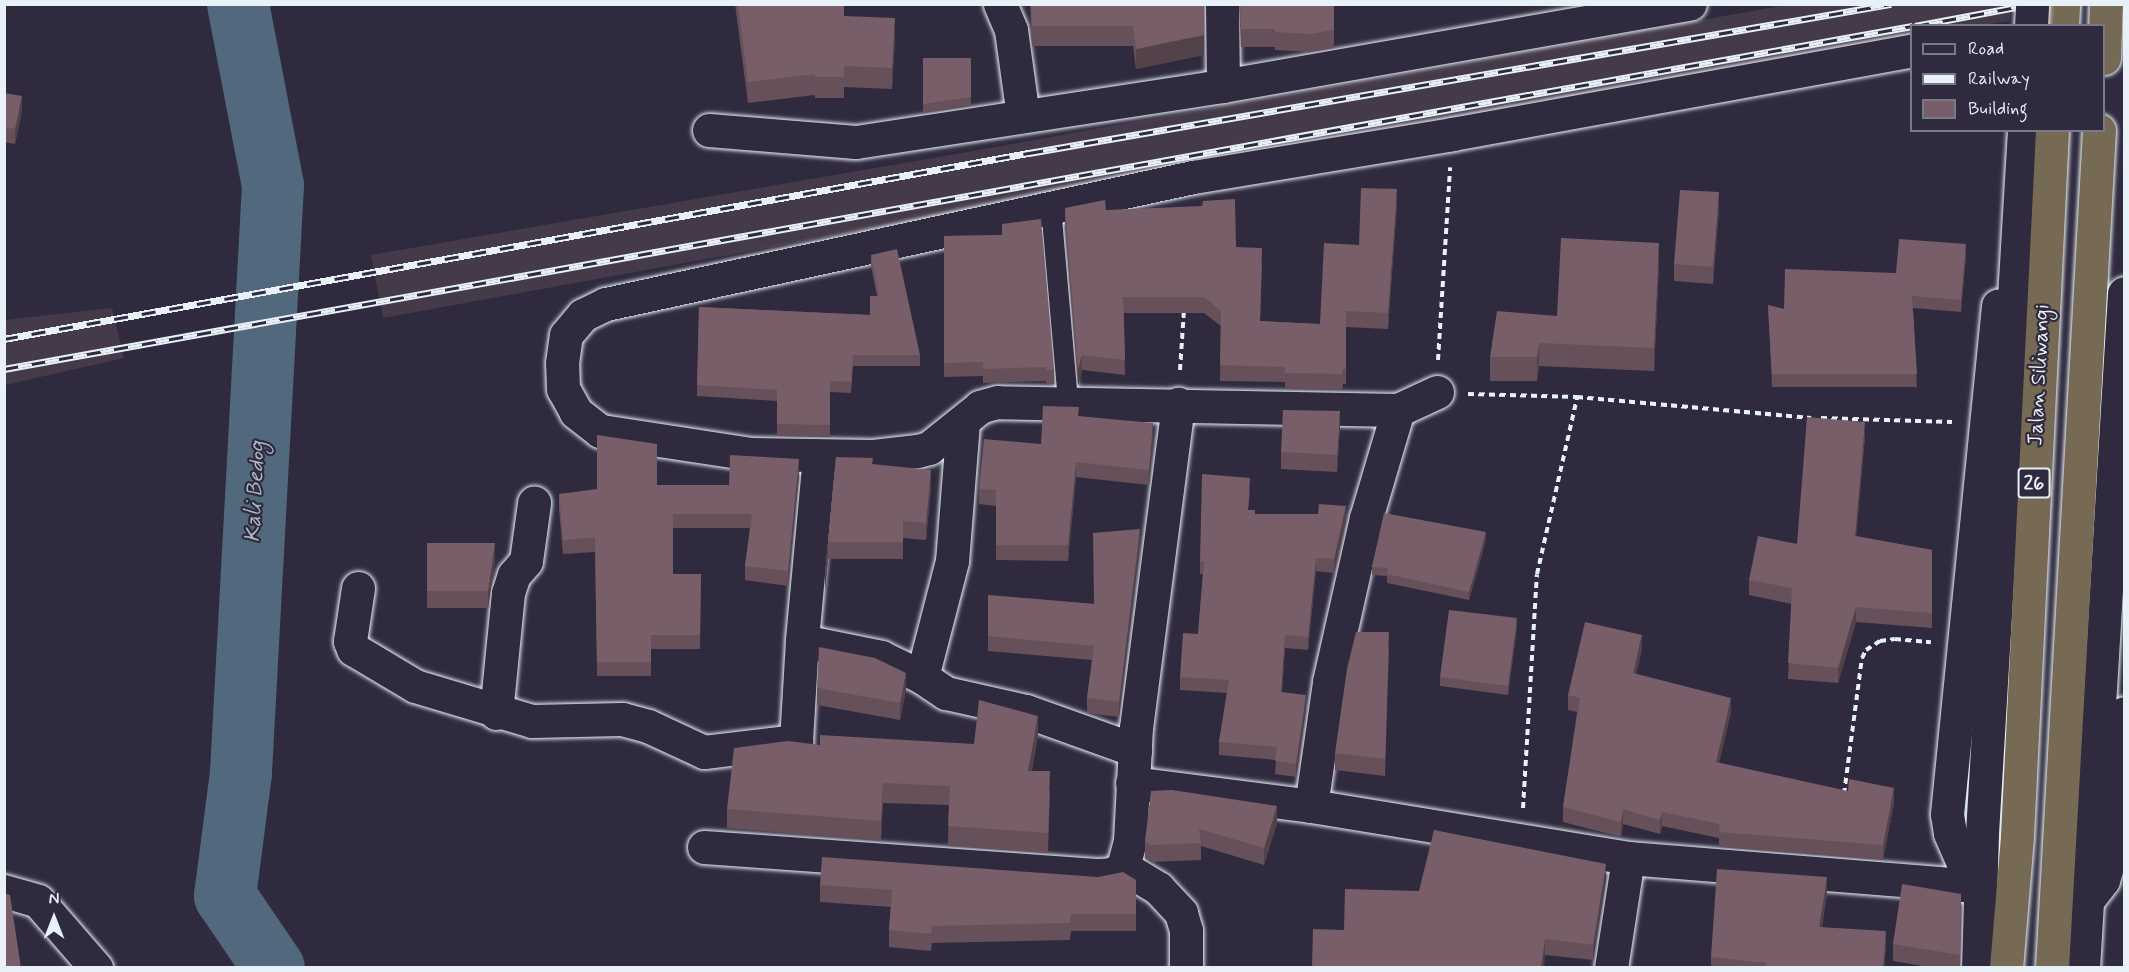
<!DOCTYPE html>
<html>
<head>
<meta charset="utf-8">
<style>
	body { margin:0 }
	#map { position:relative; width:2129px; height:972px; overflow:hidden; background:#2f2a3d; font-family:Mynerve,sans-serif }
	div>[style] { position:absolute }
	.built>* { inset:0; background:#453a4a }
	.river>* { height:62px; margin:-31px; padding:0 31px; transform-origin:31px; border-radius:31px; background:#52687d }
	.path>* { height:4px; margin-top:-2px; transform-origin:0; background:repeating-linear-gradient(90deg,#e8f1f8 0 6px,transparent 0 10.5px) }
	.roads { filter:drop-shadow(0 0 2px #e8f1f8) drop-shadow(0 0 2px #e8f1f8) }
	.service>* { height:20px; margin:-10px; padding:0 10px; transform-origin:10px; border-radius:10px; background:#2f2a3d }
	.minor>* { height:33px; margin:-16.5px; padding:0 16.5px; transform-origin:16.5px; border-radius:16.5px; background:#2f2a3d }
	.tertiary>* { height:33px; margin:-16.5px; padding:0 16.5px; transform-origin:16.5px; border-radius:16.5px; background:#2f2a3d }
	.trunk>* { height:33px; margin:-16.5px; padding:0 16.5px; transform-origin:16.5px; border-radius:16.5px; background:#776a54 }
	.rail>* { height:7px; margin-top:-3.5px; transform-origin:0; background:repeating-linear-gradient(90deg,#2f2a3d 0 14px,#e8f1f8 0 28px); box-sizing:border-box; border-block:2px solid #e8f1f8 }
	.bridges { filter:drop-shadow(0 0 2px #e8f1f8) drop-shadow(0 0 2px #e8f1f8) }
	.tertiary-bridge>* { height:33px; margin:-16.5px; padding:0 16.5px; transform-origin:16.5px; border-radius:16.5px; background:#2f2a3d }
	.trunk-bridge>* { height:33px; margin:-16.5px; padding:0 16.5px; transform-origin:16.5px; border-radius:16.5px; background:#776a54 }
	.wall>* { inset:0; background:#66515a }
	.shaded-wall>* { inset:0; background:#53424a }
	.building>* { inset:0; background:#775e69 }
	span { translate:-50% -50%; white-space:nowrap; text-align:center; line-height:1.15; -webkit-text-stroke:4.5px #2f2a3d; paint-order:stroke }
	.shield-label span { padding:2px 4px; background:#2f2a3d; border:2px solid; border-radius:4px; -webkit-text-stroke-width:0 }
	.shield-label { font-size:20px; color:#e8f1f8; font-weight:700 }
	.street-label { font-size:21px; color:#e8f1f8 }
	.water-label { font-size:22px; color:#acbac7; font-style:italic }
	.frame { position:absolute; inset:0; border:6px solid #e8f1f8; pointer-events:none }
	.legend { position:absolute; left:1910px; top:24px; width:195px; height:108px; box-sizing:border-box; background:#2f2a3d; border:2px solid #797a88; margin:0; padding:8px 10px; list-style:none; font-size:18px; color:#e8f1f8 }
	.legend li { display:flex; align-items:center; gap:12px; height:30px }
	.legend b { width:30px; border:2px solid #797a88 }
	.north { position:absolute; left:24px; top:888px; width:60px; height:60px; -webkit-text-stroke:4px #2f2a3d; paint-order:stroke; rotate:0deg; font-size:16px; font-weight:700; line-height:24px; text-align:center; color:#e8f1f8 }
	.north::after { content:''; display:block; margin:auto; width:21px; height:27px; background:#e8f1f8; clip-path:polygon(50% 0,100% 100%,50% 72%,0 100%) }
</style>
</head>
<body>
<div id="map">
	<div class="built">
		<div style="clip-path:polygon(1786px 5px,2011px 5px,2009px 21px,1984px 25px,1912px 26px,1911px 39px,383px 318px,371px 255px,962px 153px)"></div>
		<div style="clip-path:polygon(112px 308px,124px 358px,5px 385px,5px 320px)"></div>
	</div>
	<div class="river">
		<div style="left:238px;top:4px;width:184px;rotate:79.1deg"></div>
		<div style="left:273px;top:185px;width:589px;rotate:93.12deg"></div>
		<div style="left:241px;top:773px;width:124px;rotate:97.4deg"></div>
		<div style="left:225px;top:896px;width:87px;rotate:55.8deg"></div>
	</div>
	<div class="path">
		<div style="left:1438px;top:360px;width:193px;rotate:-86.4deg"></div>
		<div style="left:1180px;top:370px;width:61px;rotate:-86.2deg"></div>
		<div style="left:1468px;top:394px;width:109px;rotate:1.6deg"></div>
		<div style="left:1577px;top:397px;width:235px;rotate:5.1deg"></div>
		<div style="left:1821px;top:418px;width:131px;rotate:1.7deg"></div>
		<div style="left:1844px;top:794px;width:137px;rotate:-82.5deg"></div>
		<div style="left:1862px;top:658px;width:9px;rotate:-63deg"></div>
		<div style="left:1866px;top:650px;width:17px;rotate:-33deg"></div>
		<div style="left:1880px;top:641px;width:15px;rotate:-8deg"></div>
		<div style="left:1895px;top:639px;width:36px;rotate:5deg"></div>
		<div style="left:1523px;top:808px;width:234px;rotate:-86.6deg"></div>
		<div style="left:1537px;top:574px;width:180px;rotate:-77.2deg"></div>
	</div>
	<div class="roads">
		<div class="service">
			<div style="left:1051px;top:207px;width:197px;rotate:85deg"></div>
		</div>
		<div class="minor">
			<div style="left:1000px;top:4px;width:28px;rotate:67deg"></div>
			<div style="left:1011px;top:30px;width:87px;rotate:82.1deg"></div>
			<div style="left:1222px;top:4px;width:82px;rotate:89.3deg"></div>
			<div style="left:709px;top:130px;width:147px;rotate:4.7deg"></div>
			<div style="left:856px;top:142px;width:371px;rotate:-8.7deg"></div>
			<div style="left:1223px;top:86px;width:474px;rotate:-10deg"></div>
			<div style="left:1437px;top:392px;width:43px;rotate:155.2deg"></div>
			<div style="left:1398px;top:410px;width:401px;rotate:-178.9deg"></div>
			<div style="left:997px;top:402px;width:18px;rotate:164deg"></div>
			<div style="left:980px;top:407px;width:65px;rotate:141.2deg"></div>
			<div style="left:929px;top:448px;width:12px;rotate:166deg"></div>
			<div style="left:917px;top:451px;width:44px;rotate:173.5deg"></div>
			<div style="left:873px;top:456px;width:122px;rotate:-179.1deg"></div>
			<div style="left:751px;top:454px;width:153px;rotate:-171.3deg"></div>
			<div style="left:600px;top:431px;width:31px;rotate:-142deg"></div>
			<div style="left:576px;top:412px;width:26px;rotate:-119deg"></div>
			<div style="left:563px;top:389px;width:26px;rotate:-92deg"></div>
			<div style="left:562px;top:363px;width:28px;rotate:-82deg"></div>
			<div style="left:566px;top:335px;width:26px;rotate:-50deg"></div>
			<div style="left:583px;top:315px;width:25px;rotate:-26deg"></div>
			<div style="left:606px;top:304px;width:601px;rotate:-12.21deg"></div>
			<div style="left:1193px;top:177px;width:263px;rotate:-9.4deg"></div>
			<div style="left:1452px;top:134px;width:468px;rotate:-10.3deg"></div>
			<div style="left:963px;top:422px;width:139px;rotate:94.5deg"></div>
			<div style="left:952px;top:561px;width:120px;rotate:104.5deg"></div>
			<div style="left:922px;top:677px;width:29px;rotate:34deg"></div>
			<div style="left:946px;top:693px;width:82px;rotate:12.7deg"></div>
			<div style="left:1026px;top:711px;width:116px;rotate:19.7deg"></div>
			<div style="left:819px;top:456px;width:186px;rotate:95.3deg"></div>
			<div style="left:802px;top:641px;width:81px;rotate:11.4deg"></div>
			<div style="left:881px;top:657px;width:46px;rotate:26deg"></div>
			<div style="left:358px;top:588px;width:54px;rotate:98.6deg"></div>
			<div style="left:350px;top:641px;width:9px;rotate:69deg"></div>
			<div style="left:353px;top:649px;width:72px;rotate:30.8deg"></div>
			<div style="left:415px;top:686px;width:122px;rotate:16.7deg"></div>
			<div style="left:532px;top:721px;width:90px;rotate:-1.3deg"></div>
			<div style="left:622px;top:719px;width:27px;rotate:15deg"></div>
			<div style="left:648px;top:726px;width:62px;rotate:24.9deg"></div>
			<div style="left:704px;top:752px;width:93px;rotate:-6.8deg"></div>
			<div style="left:796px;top:741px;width:100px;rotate:-86.6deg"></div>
			<div style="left:496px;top:713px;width:121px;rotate:-84.3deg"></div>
			<div style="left:508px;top:593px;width:19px;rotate:-72deg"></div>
			<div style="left:514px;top:575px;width:18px;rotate:-49deg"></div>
			<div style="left:526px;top:561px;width:59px;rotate:-82.1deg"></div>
			<div style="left:1132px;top:783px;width:180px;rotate:7.3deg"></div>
			<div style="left:1311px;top:806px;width:321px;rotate:9.3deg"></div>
			<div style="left:1628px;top:858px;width:346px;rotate:4.6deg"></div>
			<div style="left:1311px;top:806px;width:125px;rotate:-81.7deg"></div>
			<div style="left:1329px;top:682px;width:168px;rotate:-77.3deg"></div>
			<div style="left:1366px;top:518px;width:113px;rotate:-73.5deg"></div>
			<div style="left:704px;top:847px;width:396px;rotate:4.1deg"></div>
			<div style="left:1099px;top:875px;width:13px;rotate:-4deg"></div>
			<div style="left:1112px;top:874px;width:13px;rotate:-32deg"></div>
			<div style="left:1123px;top:867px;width:27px;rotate:-75deg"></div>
			<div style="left:1130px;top:841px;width:113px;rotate:-87deg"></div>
			<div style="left:1136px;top:728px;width:327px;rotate:-82.6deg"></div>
			<div style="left:1123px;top:867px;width:41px;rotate:31deg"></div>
			<div style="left:1158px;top:888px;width:34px;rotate:47deg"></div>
			<div style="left:1181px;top:913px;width:18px;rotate:74deg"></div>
			<div style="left:1186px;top:930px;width:38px;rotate:90deg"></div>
			<div style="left:4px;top:891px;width:35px;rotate:16deg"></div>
			<div style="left:38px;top:901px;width:89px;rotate:49.1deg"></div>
			<div style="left:1984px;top:899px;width:17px;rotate:-130deg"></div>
			<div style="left:1973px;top:886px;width:58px;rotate:-113.5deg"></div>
			<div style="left:1950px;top:833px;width:19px;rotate:-99deg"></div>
			<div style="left:1947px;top:814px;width:511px;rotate:-84.27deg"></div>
			<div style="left:2082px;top:907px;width:34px;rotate:-52deg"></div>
			<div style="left:2103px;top:880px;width:45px;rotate:-73.2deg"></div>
			<div style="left:2116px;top:837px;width:124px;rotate:-86.3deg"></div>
			<div style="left:1611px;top:968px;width:111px;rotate:-81.2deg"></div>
		</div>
		<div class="tertiary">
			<div style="left:1978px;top:968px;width:135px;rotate:-88.3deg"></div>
			<div style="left:1982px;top:833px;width:704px;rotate:-86.58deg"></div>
			<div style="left:2083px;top:968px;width:676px;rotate:-86.52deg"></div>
		</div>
		<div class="trunk">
			<div style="left:2062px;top:26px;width:22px;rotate:-87deg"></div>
			<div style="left:2006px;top:968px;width:132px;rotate:-85.2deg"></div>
			<div style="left:2017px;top:836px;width:707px;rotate:-87.16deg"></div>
			<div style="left:2052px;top:968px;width:839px;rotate:-86.79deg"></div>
		</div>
	</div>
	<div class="rail">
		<div style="left:1915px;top:26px;width:120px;rotate:-10.6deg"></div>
		<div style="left:4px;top:339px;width:1042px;rotate:-10.29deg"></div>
		<div style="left:1029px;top:153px;width:875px;rotate:-9.81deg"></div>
		<div style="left:4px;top:369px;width:1939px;rotate:-10.19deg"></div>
	</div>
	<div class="bridges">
		<div class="tertiary-bridge">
			<div style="left:2031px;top:26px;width:22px;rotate:-87deg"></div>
		</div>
		<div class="trunk-bridge">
			<div style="left:2104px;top:58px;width:54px;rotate:-87.9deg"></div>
		</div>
	</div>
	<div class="wall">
		<div style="clip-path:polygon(735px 4px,844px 4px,844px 16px,895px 39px,892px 89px,844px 87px,844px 98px,815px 98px,815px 95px,748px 103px)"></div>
		<div style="clip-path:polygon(1030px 4px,1204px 4px,1204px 55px,1136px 69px,1133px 46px,1032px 46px)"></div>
		<div style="clip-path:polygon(1239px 4px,1334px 4px,1334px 48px,1310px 52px,1275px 50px,1275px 47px,1241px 47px)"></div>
		<div style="clip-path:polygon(923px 58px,971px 58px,971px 106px,923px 113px)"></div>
		<div style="clip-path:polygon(4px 93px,22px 111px,15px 144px,4px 142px)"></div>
		<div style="clip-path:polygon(1397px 205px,1388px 329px,1346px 327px,1346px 384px,1343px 384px,1342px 390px,1285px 389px,1285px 382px,1220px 381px,1221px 326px,1204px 313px,1124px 313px,1125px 375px,1082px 370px,1078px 385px,1065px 224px,1065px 208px,1106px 210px,1236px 247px,1262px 264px,1260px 321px,1320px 324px,1359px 245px)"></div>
		<div style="clip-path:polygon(1719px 209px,1713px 284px,1674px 281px,1674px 264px)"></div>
		<div style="clip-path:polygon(1002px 224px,1054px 370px,1054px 384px,1046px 384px,1046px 381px,983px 383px,983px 376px,944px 377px,944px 236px,1002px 235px)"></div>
		<div style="clip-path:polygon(871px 255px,920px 355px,920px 366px,853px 366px,851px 393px,830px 392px,830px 437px,777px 436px,777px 401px,697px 396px,699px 307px,870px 315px,877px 296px,871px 266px)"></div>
		<div style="clip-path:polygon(1966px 257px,1961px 312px,1913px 308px,1917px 387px,1772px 387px,1768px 305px,1784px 309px)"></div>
		<div style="clip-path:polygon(1659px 266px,1654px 371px,1539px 366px,1537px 381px,1490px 381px,1490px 357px,1557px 316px)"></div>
		<div style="clip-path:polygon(1079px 416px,1153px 439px,1149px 485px,1076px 477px,1068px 561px,996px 560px,996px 506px,979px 504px,979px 489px)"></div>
		<div style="clip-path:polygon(1340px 428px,1337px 472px,1281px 469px,1281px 452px)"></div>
		<div style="clip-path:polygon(1865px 437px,1856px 536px,1932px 550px,1932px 628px,1856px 622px,1838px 683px,1788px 679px,1792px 604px,1749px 595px,1749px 580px,1797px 544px)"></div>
		<div style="clip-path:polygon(836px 457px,872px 464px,931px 487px,926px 540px,903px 538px,903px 559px,828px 559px,825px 591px,825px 574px)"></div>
		<div style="clip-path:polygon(799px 474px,788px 586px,745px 580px,745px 566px,750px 528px,673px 528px,673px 574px,701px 574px,700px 649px,651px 649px,651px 676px,597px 676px,595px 552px,563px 554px,559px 509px,559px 494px,657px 485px,729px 485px)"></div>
		<div style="clip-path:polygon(1250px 491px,1248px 510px,1255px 514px,1346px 520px,1334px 573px,1316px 571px,1308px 650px,1285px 648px,1282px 692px,1306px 709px,1296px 777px,1275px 774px,1276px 760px,1219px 755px,1219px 742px,1227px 693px,1180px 690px,1180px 677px,1198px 634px,1203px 574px,1200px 574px,1200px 561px)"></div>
		<div style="clip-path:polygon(1486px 540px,1469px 600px,1387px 583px,1387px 576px,1372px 575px,1372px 567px)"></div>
		<div style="clip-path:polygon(427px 543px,495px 560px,488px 608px,427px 608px)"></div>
		<div style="clip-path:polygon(1140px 543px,1119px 717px,1087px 713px,1087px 698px,1092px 660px,988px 651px,988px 595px,1094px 604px)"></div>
		<div style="clip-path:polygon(1517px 627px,1508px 695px,1440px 686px,1440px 677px)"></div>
		<div style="clip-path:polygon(1389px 649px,1385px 776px,1335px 770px,1335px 753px)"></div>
		<div style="clip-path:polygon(1642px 649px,1636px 674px,1731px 712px,1719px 763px,1894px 803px,1883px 860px,1719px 847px,1719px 838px,1662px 826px,1660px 834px,1623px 824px,1621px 837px,1563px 822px,1563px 807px,1577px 712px,1568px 710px,1568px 695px)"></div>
		<div style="clip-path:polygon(817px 688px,906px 690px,900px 720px,817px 705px)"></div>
		<div style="clip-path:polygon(1038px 735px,1032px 771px,1050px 791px,1048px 853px,948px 846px,949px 805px,883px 803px,881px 841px,727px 828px,727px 809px,820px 745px,974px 744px)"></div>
		<div style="clip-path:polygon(1172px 790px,1277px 823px,1264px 865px,1201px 846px,1201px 860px,1151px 862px,1145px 858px,1145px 841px)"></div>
		<div style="clip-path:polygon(1136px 880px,1136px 931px,1071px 931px,1070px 940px,932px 943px,931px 951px,889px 947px,889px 930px,891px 907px,820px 902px,820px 885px)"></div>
		<div style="clip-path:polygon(1606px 880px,1593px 960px,1545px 955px,1344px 930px,1419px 891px)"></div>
		<div style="clip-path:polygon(1827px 893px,1822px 927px,1886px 946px,1884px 968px,1711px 968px,1711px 957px)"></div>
		<div style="clip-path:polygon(1961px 894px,1960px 968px,1935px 968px,1893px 961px,1893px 944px)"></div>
	</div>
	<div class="shaded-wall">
		<div style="clip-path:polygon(895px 18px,895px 39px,892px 89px,892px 68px)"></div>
		<div style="clip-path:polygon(1204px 35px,1204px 55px,1136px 69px,1136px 49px)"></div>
		<div style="clip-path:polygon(22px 96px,22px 111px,15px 144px,15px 129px)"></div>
		<div style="clip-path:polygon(1397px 189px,1397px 205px,1388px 329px,1388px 313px)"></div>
		<div style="clip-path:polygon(1719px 192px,1719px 209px,1713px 284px,1713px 267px)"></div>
		<div style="clip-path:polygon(1659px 243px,1659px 266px,1654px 371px,1654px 348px)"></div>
		<div style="clip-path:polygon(1966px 244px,1966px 257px,1961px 312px,1961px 300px)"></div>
		<div style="clip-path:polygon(1539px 343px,1539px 366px,1537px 381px,1537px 357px)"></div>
		<div style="clip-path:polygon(1082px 355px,1082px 370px,1078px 385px,1078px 369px)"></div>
		<div style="clip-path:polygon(1340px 411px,1340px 428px,1337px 472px,1337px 455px)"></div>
		<div style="clip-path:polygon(1865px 422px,1865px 437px,1855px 551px,1855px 536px)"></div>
		<div style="clip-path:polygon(1153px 423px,1153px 439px,1149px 485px,1149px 470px)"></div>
		<div style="clip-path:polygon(799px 459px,799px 474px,788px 586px,788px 571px)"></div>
		<div style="clip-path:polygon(1076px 462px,1076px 477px,1068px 561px,1068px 545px)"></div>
		<div style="clip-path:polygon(931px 470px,931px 487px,926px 540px,926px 523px)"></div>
		<div style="clip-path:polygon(1346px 506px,1346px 520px,1334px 573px,1334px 559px)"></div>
		<div style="clip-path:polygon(1140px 529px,1140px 543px,1119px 717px,1119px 702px)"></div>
		<div style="clip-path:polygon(1486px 532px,1486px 540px,1469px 600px,1469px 592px)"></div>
		<div style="clip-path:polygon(828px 542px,828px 559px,825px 591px,825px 574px)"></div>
		<div style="clip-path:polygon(495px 543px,495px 560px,488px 608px,488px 591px)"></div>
		<div style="clip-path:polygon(1316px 558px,1316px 571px,1308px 650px,1308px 637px)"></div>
		<div style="clip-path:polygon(1856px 607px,1856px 622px,1838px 683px,1838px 668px)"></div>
		<div style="clip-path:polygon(1517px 618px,1517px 627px,1508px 695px,1508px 686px)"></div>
		<div style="clip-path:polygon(1285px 635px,1285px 648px,1281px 705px,1281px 692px)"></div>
		<div style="clip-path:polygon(1642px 635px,1642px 649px,1633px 688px,1633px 673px)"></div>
		<div style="clip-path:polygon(906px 673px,906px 690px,900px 720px,900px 703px)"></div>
		<div style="clip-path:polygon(1306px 695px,1306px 709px,1296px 777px,1296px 764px)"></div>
		<div style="clip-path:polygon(1731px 698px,1731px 712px,1716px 776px,1716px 762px)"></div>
		<div style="clip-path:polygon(1038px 716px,1038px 735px,1028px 790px,1028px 771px)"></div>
		<div style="clip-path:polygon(883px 783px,883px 803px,881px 841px,881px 821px)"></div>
		<div style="clip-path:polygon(1894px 788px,1894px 803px,1883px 860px,1883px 845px)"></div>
		<div style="clip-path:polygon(1277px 806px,1277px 823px,1264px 865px,1264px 848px)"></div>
		<div style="clip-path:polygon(1623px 809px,1623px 824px,1621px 837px,1621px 822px)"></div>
		<div style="clip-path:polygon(1662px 812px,1662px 826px,1660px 834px,1660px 820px)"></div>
		<div style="clip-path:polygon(1606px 864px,1606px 880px,1593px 960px,1593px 945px)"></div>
		<div style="clip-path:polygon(1827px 877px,1827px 893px,1819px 942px,1819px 927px)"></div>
		<div style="clip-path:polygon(1886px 931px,1886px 946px,1884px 968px,1883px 968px)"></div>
		<div style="clip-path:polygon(1545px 939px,1545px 955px,1544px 968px,1541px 968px)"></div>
	</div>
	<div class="building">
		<div style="clip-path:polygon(738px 4px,844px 4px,844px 16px,895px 18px,892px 68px,844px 66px,844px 77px,815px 77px,815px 74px,748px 82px)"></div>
		<div style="clip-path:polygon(1031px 4px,1204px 4px,1204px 35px,1136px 49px,1133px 26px,1032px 26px)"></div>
		<div style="clip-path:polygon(1240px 4px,1334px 4px,1334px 30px,1310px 34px,1275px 32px,1275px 29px,1241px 29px)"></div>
		<div style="clip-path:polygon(923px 58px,971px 58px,971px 97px,923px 104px)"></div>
		<div style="clip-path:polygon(4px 93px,22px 96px,15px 129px,4px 127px)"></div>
		<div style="clip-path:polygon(1361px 188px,1397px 189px,1388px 313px,1346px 311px,1346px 369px,1343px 369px,1342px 374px,1285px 373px,1285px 367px,1220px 365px,1221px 311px,1204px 297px,1123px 297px,1125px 360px,1082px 355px,1078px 369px,1065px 208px,1105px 200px,1106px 210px,1202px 206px,1203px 201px,1235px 199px,1236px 247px,1262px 248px,1260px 321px,1320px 324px,1324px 243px,1359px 245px)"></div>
		<div style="clip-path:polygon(1680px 190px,1719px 192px,1713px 267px,1674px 264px)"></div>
		<div style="clip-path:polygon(1041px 219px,1054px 370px,1046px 370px,1046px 367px,983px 369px,983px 362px,944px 363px,944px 236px,1002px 235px,1002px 224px)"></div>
		<div style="clip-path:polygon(1561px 238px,1659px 243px,1654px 348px,1539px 343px,1537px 357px,1490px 357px,1497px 311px,1557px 316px)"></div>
		<div style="clip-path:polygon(1899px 239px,1966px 244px,1961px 300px,1912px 296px,1917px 374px,1772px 374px,1768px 305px,1784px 309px,1785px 269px,1896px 273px)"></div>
		<div style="clip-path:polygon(897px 249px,920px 355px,853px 355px,851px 382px,830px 381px,830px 425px,777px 424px,777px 390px,697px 385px,699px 307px,870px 315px,870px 296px,879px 296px,871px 255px)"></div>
		<div style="clip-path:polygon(1043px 406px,1079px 407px,1078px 416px,1153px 423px,1149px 470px,1076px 462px,1068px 545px,996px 545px,996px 490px,979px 489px,984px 439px,1041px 444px)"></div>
		<div style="clip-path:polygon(1283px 410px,1340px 411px,1337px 455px,1281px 452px)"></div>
		<div style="clip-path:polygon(1807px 417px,1865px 422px,1855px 536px,1932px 550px,1932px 613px,1856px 607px,1838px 668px,1788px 663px,1792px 588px,1749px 580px,1758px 536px,1797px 544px)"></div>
		<div style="clip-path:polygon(597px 435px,657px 444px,657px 485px,729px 485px,730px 455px,799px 459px,788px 571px,745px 566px,752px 514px,673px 514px,673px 574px,701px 574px,700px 635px,651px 635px,651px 662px,597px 662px,595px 537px,563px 540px,559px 494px,597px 489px)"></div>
		<div style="clip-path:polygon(836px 457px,873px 458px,872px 464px,931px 470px,926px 523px,903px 521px,903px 542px,828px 542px,825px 574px)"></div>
		<div style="clip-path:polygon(1202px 474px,1250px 478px,1248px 510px,1255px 510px,1255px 514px,1318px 514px,1319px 504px,1346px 506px,1334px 559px,1316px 558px,1308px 637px,1285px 635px,1281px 692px,1306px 695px,1296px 764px,1275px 761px,1277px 747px,1219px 742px,1229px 680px,1180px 677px,1183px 633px,1198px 634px,1204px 561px,1200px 561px)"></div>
		<div style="clip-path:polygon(1384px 513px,1486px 532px,1469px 592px,1387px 574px,1388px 568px,1372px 567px)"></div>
		<div style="clip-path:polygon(1140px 529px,1119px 702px,1087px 698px,1094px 646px,988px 636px,988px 595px,1094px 604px,1093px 533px)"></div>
		<div style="clip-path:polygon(427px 543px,495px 543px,488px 591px,427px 591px)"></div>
		<div style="clip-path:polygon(1449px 610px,1517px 618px,1508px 686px,1440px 677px)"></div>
		<div style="clip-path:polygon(1585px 622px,1642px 635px,1633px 673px,1731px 698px,1716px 762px,1848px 791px,1849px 779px,1894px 788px,1883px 845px,1719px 832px,1720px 824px,1662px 812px,1660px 820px,1623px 809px,1621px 822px,1563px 807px,1580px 698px,1568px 695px)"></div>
		<div style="clip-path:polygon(1356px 632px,1389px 632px,1385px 759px,1335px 753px,1347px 669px)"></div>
		<div style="clip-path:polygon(819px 647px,875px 658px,906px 673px,900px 703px,817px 688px)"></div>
		<div style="clip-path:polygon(979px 700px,1038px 716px,1028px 771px,1050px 771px,1048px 833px,948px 826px,950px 786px,883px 783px,881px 821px,727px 809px,734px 748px,788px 741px,820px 745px,820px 735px,974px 744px)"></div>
		<div style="clip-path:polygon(1172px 790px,1277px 806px,1264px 848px,1199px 829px,1201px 843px,1151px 845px,1145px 841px,1151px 791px)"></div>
		<div style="clip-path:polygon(1434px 830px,1606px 864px,1593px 945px,1545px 939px,1541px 968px,1312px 968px,1313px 929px,1344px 930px,1345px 889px,1419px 891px)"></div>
		<div style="clip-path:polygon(822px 857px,1098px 877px,1123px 872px,1136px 880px,1136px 914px,1071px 914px,1070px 923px,932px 926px,931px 934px,889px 930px,892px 890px,820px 885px)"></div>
		<div style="clip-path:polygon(1717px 869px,1827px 877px,1819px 927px,1886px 931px,1883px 968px,1766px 968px,1766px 963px,1711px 957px)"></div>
		<div style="clip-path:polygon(1902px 884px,1961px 894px,1960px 955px,1893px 944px)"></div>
		<div style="clip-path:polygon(4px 893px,10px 895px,21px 968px,4px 968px)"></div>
	</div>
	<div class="shield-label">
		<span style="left:2034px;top:483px">26</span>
	</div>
	<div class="street-label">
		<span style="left:2039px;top:375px;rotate:-87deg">Jalan Siliwangi</span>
	</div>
	<div class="water-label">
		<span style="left:256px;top:492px;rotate:-87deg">Kali Bedog</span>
	</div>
	<div class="frame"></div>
	<ul class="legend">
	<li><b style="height:8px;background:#2f2a3d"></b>Road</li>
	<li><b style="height:8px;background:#e8f1f8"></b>Railway</li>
	<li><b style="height:16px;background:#775e69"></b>Building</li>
	</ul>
	<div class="north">N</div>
</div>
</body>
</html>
